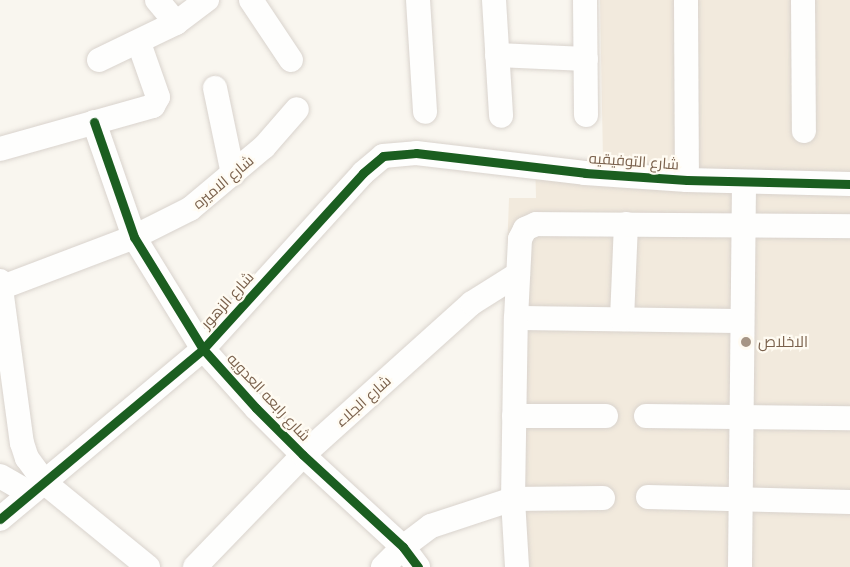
<!DOCTYPE html>
<html>
<head>
<meta charset="utf-8">
<style>
	body { margin:0 }
	#map { position:relative; width:850px; height:567px; overflow:hidden; background:#f9f6ef; font-family:Lato,Cairo,sans-serif }
	div>[style] { position:absolute }
	.residential>* { inset:0; background:#f2eadd }
	.roads { filter:drop-shadow(0 0 2px #d9d3cd) drop-shadow(0 0 2px #d9d3cd) }
	.minor>* { height:24px; margin:-12px; padding:0 12px; transform-origin:12px; border-radius:12px; background:#fefefd }
	.cycleway>* { height:9px; margin:-4.5px; padding:0 4.5px; transform-origin:4.5px; border-radius:4.5px; background:#1b5e20 }
	.dots>* { width:16px; height:16px; translate:-50% -50%; box-sizing:border-box; border:3px solid #fffbf2; border-radius:50% }
	span { translate:-50% -50%; white-space:nowrap; text-align:center; line-height:1.15; -webkit-text-stroke:4.5px #fffbf2; paint-order:stroke }
	.street-label { font-size:15px; color:#7a614c }
	.poi-label { font-size:15px; color:#7a614c }
	.left { translate:0 -50%; text-align:left }
</style>
</head>
<body>
<div id="map">
	<div class="residential">
		<div style="clip-path:polygon(600px 0,850px 0,850px 567px,514px 567px,505px 308px,509px 198px,536px 198px,535px 157px,603px 161px)"></div>
	</div>
	<div class="roads">
		<div class="minor">
			<div style="left:157px;top:0;width:30px;rotate:50deg"></div>
			<div style="left:251px;top:0;width:72px;rotate:56.3deg"></div>
			<div style="left:418px;top:0;width:112px;rotate:86.4deg"></div>
			<div style="left:494px;top:0;width:116px;rotate:86.5deg"></div>
			<div style="left:585px;top:0;width:115px;rotate:89.5deg"></div>
			<div style="left:686px;top:0;width:180px;rotate:89.7deg"></div>
			<div style="left:803px;top:0;width:131px;rotate:89.6deg"></div>
			<div style="left:497px;top:55px;width:89px;rotate:2.6deg"></div>
			<div style="left:99px;top:60px;width:85px;rotate:-25.7deg"></div>
			<div style="left:176px;top:23px;width:39px;rotate:-37deg"></div>
			<div style="left:215px;top:88px;width:88px;rotate:78.2deg"></div>
			<div style="left:94px;top:122px;width:122px;rotate:70.8deg"></div>
			<div style="left:134px;top:237px;width:132px;rotate:58.4deg"></div>
			<div style="left:203px;top:349px;width:79px;rotate:48.1deg"></div>
			<div style="left:256px;top:408px;width:66px;rotate:45deg"></div>
			<div style="left:303px;top:455px;width:136px;rotate:42.6deg"></div>
			<div style="left:403px;top:547px;width:25px;rotate:53deg"></div>
			<div style="left:0;top:149px;width:159px;rotate:-15.7deg"></div>
			<div style="left:153px;top:106px;width:10px;rotate:-61deg"></div>
			<div style="left:158px;top:97px;width:57px;rotate:-109.4deg"></div>
			<div style="left:0;top:281px;width:163px;rotate:82.3deg"></div>
			<div style="left:22px;top:443px;width:16px;rotate:72deg"></div>
			<div style="left:27px;top:458px;width:31px;rotate:54deg"></div>
			<div style="left:45px;top:483px;width:133px;rotate:39.2deg"></div>
			<div style="left:0;top:288px;width:143px;rotate:-20.8deg"></div>
			<div style="left:134px;top:237px;width:63px;rotate:-26.6deg"></div>
			<div style="left:190px;top:209px;width:97px;rotate:-40deg"></div>
			<div style="left:264px;top:147px;width:50px;rotate:-49deg"></div>
			<div style="left:516px;top:318px;width:226px;rotate:0.8deg"></div>
			<div style="left:622px;top:319px;width:95px;rotate:-87.6deg"></div>
			<div style="left:514px;top:416px;width:92px"></div>
			<div style="left:646px;top:416px;width:204px;rotate:0.6deg"></div>
			<div style="left:0;top:476px;width:34px;rotate:30deg"></div>
			<div style="left:648px;top:497px;width:202px;rotate:1.4deg"></div>
			<div style="left:0;top:519px;width:265px;rotate:-39.9deg"></div>
			<div style="left:203px;top:349px;width:238px;rotate:-47.7deg"></div>
			<div style="left:363px;top:173px;width:26px;rotate:-40deg"></div>
			<div style="left:383px;top:156px;width:33px;rotate:-5deg"></div>
			<div style="left:416px;top:153px;width:170px;rotate:6.7deg"></div>
			<div style="left:585px;top:173px;width:102px;rotate:3.9deg"></div>
			<div style="left:687px;top:180px;width:163px;rotate:1.4deg"></div>
			<div style="left:195px;top:567px;width:156px;rotate:-46deg"></div>
			<div style="left:303px;top:455px;width:227px;rotate:-42deg"></div>
			<div style="left:472px;top:303px;width:54px;rotate:-32.2deg"></div>
			<div style="left:383px;top:567px;width:28px;rotate:-45deg"></div>
			<div style="left:403px;top:547px;width:35px;rotate:-37deg"></div>
			<div style="left:431px;top:526px;width:86px;rotate:-18.2deg"></div>
			<div style="left:513px;top:499px;width:90px;rotate:-0.6deg"></div>
			<div style="left:517px;top:567px;width:68px;rotate:-93.4deg"></div>
			<div style="left:513px;top:499px;width:181px;rotate:-89.1deg"></div>
			<div style="left:516px;top:318px;width:79px;rotate:-87.1deg"></div>
			<div style="left:520px;top:239px;width:11px;rotate:-63deg"></div>
			<div style="left:525px;top:229px;width:12px;rotate:-24deg"></div>
			<div style="left:536px;top:224px;width:314px;rotate:0.4deg"></div>
			<div style="left:740px;top:567px;width:385px;rotate:-89.4deg"></div>
		</div>
	</div>
	<div class="cycleway">
		<div style="left:94px;top:122px;width:122px;rotate:70.8deg"></div>
		<div style="left:134px;top:237px;width:132px;rotate:58.4deg"></div>
		<div style="left:203px;top:349px;width:79px;rotate:48.1deg"></div>
		<div style="left:256px;top:408px;width:66px;rotate:45deg"></div>
		<div style="left:303px;top:455px;width:136px;rotate:42.6deg"></div>
		<div style="left:403px;top:547px;width:25px;rotate:53deg"></div>
		<div style="left:0;top:519px;width:265px;rotate:-39.9deg"></div>
		<div style="left:203px;top:349px;width:238px;rotate:-47.7deg"></div>
		<div style="left:363px;top:173px;width:26px;rotate:-40deg"></div>
		<div style="left:383px;top:156px;width:33px;rotate:-5deg"></div>
		<div style="left:416px;top:153px;width:170px;rotate:6.7deg"></div>
		<div style="left:585px;top:173px;width:102px;rotate:3.9deg"></div>
		<div style="left:687px;top:180px;width:163px;rotate:1.4deg"></div>
	</div>
	<div class="dots">
		<div style="left:746px;top:342px;background:#a69585"></div>
	</div>
	<div class="street-label">
		<span style="left:634px;top:161px;rotate:4deg">شارع التوفيقيه</span>
		<span style="left:223px;top:182px;rotate:-40deg">شارع الاميره</span>
		<span style="left:227px;top:300px;rotate:-48deg">شارع الزهور</span>
		<span style="left:269px;top:397px;rotate:47deg">شارع رابعه العدويه</span>
		<span style="left:363px;top:401px;rotate:-42deg">شارع الجلاء</span>
	</div>
	<div class="poi-label">
		<span class="left" style="left:758px;top:342px">الاخلاص</span>
	</div>
</div>
</body>
</html>
